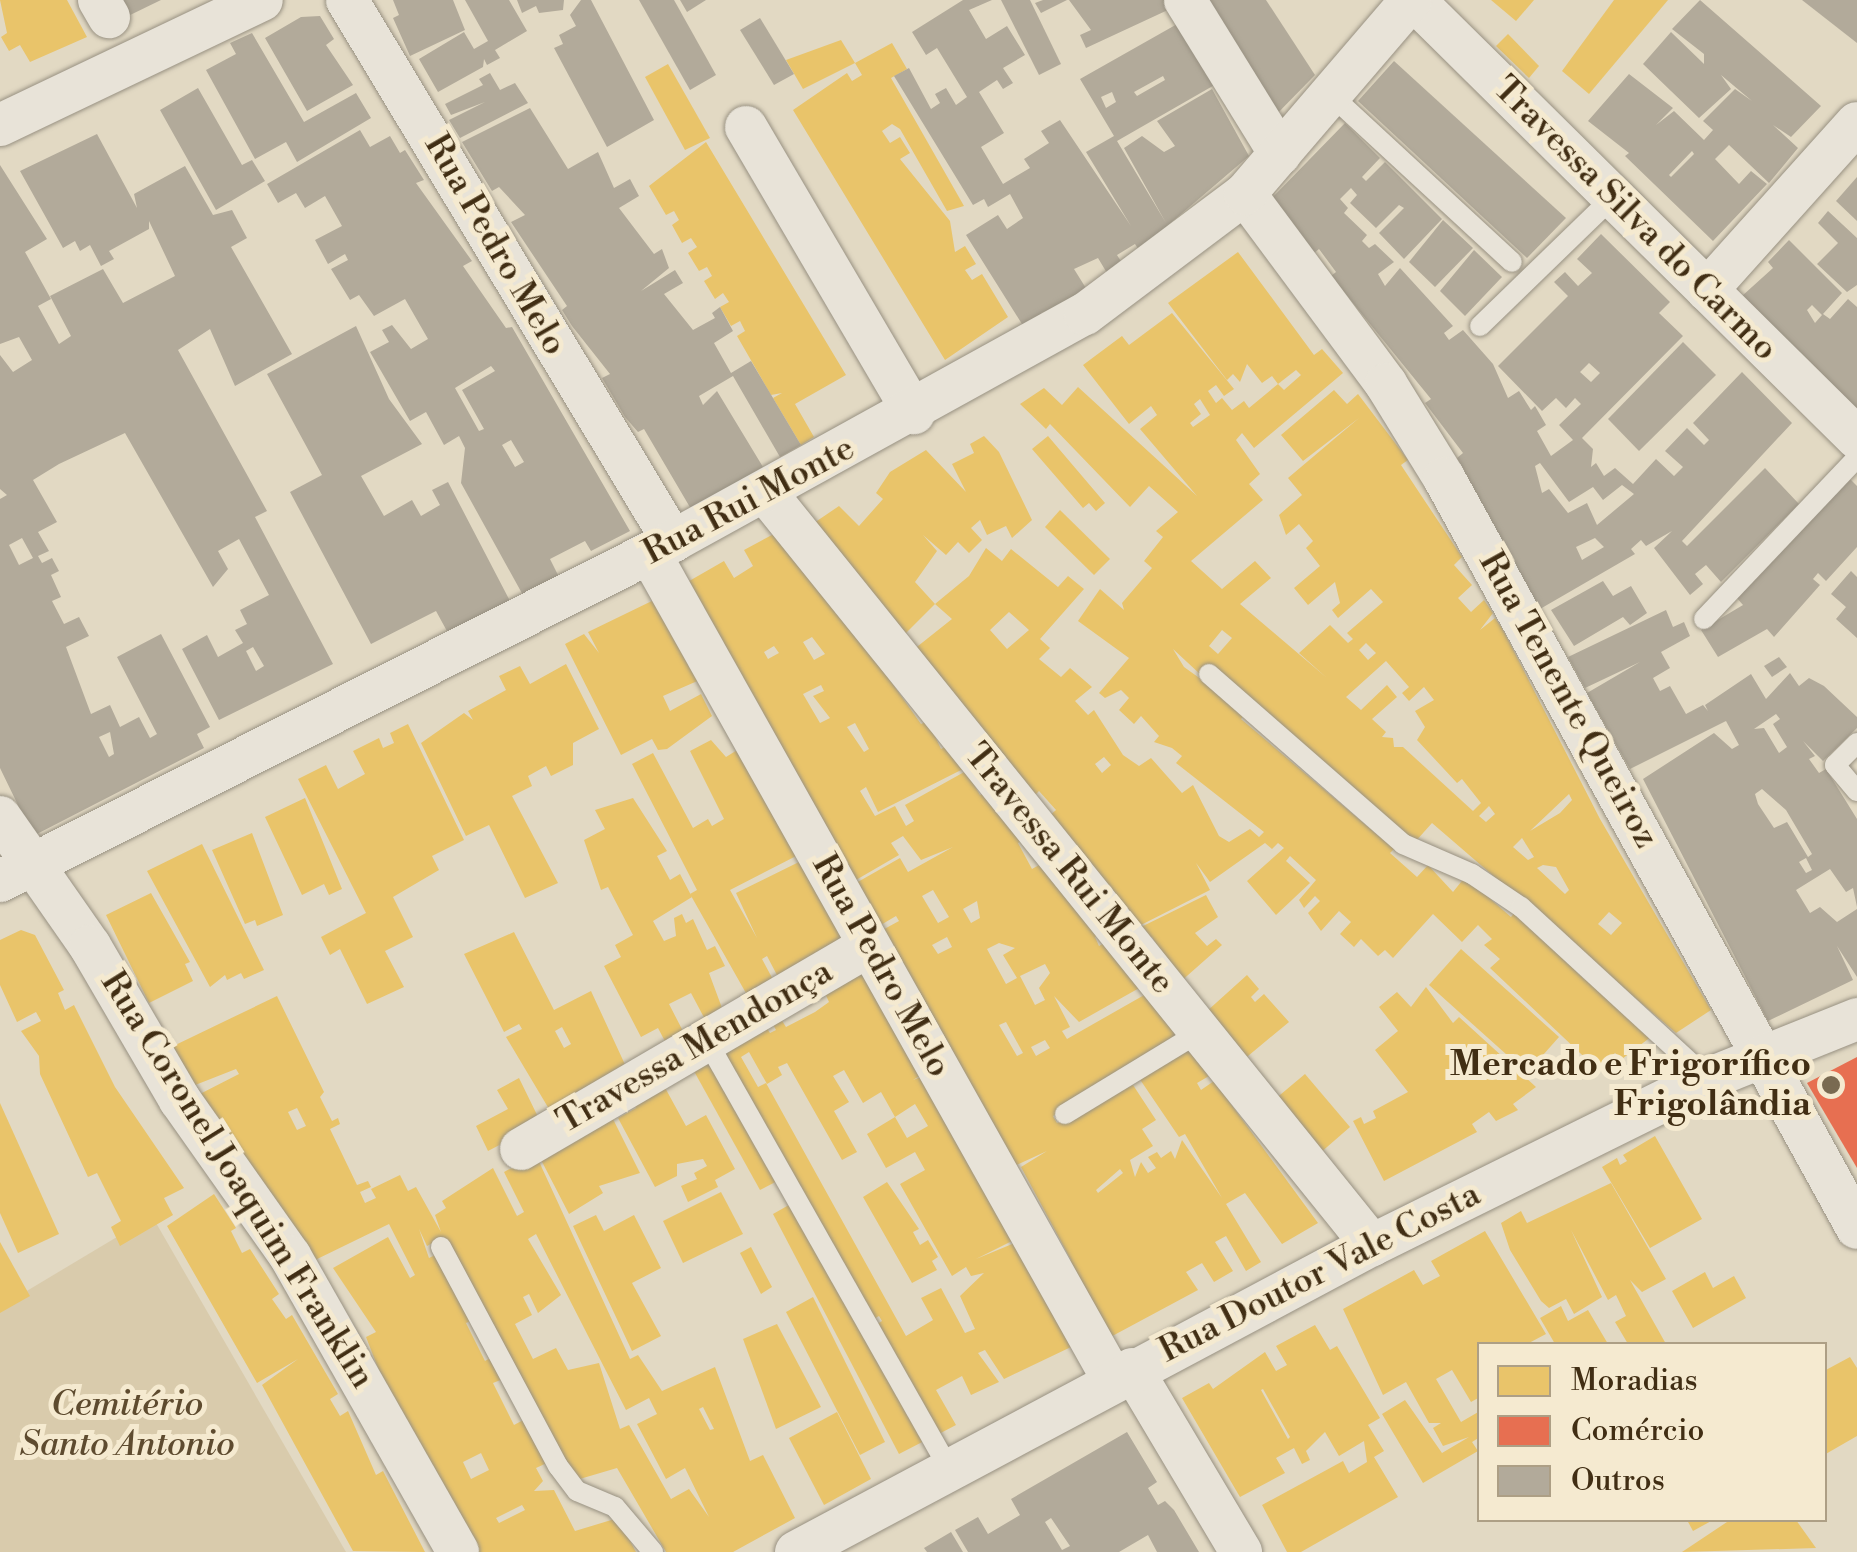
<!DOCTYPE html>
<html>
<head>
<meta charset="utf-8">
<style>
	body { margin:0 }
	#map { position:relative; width:1857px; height:1552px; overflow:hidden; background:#e2d9c3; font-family:"Libre Bodoni",serif }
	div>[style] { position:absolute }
	.green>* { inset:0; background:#d9cbac }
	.homes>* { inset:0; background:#e9c46a }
	.shops>* { inset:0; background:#e76f51 }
	.building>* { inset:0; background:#b2aa9a }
	.roads { filter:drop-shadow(0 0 2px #989182) drop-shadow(0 0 2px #989182) }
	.service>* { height:20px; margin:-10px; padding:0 10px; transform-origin:10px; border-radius:10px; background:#e8e3d8 }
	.minor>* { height:42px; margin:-21px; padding:0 21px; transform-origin:21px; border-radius:21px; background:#e8e3d8 }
	.dots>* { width:28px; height:28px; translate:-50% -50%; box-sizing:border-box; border:5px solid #f5ead0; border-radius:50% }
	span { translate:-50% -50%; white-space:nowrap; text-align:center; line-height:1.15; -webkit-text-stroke:10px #f5ead0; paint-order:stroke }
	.street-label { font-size:35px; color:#412e14 }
	.poi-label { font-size:35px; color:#412e14; font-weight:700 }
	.right { translate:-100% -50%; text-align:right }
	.park-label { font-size:35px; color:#5e4b2f; font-style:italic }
	.legend { position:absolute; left:1477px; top:1342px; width:350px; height:180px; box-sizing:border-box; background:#f5ead0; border:2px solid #ad9f85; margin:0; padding:12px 18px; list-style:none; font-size:30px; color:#412e14 }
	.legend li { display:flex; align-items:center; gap:20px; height:50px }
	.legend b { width:50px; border:2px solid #ad9f85 }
</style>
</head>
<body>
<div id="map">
	<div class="green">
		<div style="clip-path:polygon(152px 1216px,346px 1552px,0 1552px,0 1307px)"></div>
	</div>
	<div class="homes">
		<div style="clip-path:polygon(0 0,67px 0,87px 37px,30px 62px,20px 45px,9px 51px,1px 37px,7px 33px)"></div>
		<div style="clip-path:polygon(1491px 0,1534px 0,1516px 21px)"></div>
		<div style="clip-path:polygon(1614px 0,1668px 0,1589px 94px,1562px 71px)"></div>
		<div style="clip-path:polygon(1508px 34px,1539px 66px,1529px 78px,1496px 46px)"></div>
		<div style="clip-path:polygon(841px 40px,855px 63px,803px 89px,786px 60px)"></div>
		<div style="clip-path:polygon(892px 43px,907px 69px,891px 78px,964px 206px,947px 211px,900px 129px,892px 124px,882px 131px,890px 143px,900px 137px,910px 153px,900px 159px,950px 221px,955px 252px,965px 246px,976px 264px,965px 270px,972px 280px,982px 274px,1008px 317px,945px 360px,793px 110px,847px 73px,852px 81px,862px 75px,855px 63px)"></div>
		<div style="clip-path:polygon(668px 64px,710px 138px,685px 150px,645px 77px)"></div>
		<div style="clip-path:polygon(706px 142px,846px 375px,795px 404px,814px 437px,801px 445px,773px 398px,782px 393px,771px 395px,737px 336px,745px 331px,740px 321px,731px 326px,720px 307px,729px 302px,723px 293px,715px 299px,704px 281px,712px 276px,707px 267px,699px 271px,688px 253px,697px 247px,691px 238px,682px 243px,672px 225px,679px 220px,674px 211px,666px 215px,649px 186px)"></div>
		<div style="clip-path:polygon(evenodd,1238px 252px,1314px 355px,1322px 349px,1343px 373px,1254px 448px,1242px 433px,1236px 440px,1260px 474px,1249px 484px,1263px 500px,1191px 561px,1222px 589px,1255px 561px,1271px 578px,1240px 604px,1327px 678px,1299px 653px,1330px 625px,1348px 643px,1353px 639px,1347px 633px,1383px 602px,1371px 589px,1338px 618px,1332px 610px,1340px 603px,1335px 582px,1308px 605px,1294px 588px,1320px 566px,1306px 548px,1313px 541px,1299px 524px,1286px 535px,1279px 515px,1302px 495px,1288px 478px,1359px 418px,1303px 461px,1281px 435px,1334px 390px,1347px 404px,1358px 394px,1408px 460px,1401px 465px,1462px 557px,1454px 565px,1472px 585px,1458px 598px,1471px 612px,1484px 600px,1493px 613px,1480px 630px,1495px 618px,1502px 628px,1600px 819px,1711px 1010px,1676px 1033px,1432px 823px,1415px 842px,1210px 664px,1201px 675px,1173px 649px,1184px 667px,1247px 712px,1241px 719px,1394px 849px,1390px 853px,1417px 877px,1428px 865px,1453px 892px,1465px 877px,1511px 917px,1515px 912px,1585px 980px,1592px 973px,1656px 1033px,1622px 1059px,1615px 1053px,1598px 1070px,1490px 968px,1500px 959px,1484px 945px,1492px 939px,1478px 925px,1462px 942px,1433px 914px,1393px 958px,1385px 950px,1378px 956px,1361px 939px,1354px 947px,1340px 934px,1351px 922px,1339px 911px,1321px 931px,1308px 913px,1320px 901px,1315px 896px,1304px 908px,1299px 900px,1316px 880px,1290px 856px,1286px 861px,1310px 883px,1276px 915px,1247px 881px,1284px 848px,1278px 843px,1272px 849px,1265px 843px,1210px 882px,1196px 863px,1210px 890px,1133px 929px,1049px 816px,1056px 810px,1039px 791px,1034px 796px,913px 650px,952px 619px,935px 604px,969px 576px,986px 548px,1002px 561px,1011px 549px,1058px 587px,1068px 576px,1084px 589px,1040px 639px,1050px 648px,1039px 659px,1061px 677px,1070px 668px,1092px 687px,1075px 701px,1088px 715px,1094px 710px,1123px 755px,1139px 766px,1151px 758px,1182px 793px,1193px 785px,1219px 836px,1229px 842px,1250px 829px,1259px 837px,1264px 832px,1176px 763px,1182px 756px,1172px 748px,1154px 742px,1159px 736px,1141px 716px,1134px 724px,1119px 710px,1129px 698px,1121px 690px,1105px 698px,1099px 693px,1129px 658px,1078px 621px,1100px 589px,1124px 610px,1122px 603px,1152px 568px,1144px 561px,1163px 537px,1156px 531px,1178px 512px,1149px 486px,1130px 507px,1050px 424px,1046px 429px,1020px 404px,1044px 388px,1062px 405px,1078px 387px,1197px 496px,1140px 429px,1157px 415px,1151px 406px,1129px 424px,1083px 365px,1122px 336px,1129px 345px,1172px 313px,1234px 389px,1224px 396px,1216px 385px,1208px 391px,1216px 403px,1222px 398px,1232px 410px,1244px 401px,1249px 408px,1278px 384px,1284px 390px,1301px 375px,1296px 370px,1278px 384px,1272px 376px,1262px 383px,1247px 364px,1240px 382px,1233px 374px,1227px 380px,1168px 303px,1238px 252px,1200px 399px,1210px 415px,1193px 427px,1190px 423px,1201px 414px,1194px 404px,1200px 399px,1238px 252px,1009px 612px,1029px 630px,1007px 649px,990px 630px,1009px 612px,1238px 252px,1222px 630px,1232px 638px,1218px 654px,1209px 646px,1222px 630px,1238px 252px,1366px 643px,1376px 653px,1368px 660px,1359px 650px,1366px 643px,1238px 252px,1386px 661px,1409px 687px,1402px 693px,1409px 701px,1424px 687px,1434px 700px,1415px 711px,1425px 727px,1417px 740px,1457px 783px,1462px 779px,1481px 803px,1473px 811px,1403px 747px,1394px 747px,1393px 738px,1382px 737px,1386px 732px,1372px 719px,1397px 697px,1387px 685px,1361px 710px,1346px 697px,1386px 661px,1238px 252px,1104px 757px,1111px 765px,1102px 773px,1095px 764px,1104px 757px,1238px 252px,1569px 794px,1572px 800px,1560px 813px,1530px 831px,1569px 794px,1238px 252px,1489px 806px,1495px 814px,1486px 822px,1479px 816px,1489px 806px,1238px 252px,1522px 838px,1534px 857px,1528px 860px,1513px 847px,1522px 838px,1238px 252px,1543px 865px,1556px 867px,1569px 890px,1565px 894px,1537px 868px,1543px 865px,1238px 252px,1609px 912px,1622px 923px,1611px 935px,1598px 924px,1609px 912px)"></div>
		<div style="clip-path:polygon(984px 436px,999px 452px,1032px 520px,1012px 538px,1006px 526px,987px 535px,980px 520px,971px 528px,982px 540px,969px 553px,958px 542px,946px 555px,923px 535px,937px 551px,915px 582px,935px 604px,902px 637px,811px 525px,839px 506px,859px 526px,883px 499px,876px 493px,890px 472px,926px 450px,966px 492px,952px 464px,974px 453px,970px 444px)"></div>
		<div style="clip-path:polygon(1048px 436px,1105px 503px,1096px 511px,1089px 503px,1083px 508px,1032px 449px)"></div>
		<div style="clip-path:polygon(1060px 510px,1110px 559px,1094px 575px,1045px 527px)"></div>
		<div style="clip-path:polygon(evenodd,783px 529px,921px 724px,928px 721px,941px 749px,951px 744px,967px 767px,878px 812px,866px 787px,860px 791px,875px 816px,895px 806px,906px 826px,914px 821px,905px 805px,966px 771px,980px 795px,992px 789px,1025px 839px,1018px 843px,1032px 869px,1048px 860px,1103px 933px,1095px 937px,1099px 946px,1108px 941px,1141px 987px,1079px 1022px,1054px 996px,1070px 1027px,1062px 1031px,1067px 1039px,1146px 994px,1182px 1040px,1053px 1116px,1057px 1123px,1133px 1085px,1156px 1120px,1142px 1129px,1153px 1146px,1130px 1160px,1135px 1177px,1141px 1162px,1148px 1173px,1156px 1168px,1148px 1157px,1157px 1152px,1161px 1158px,1171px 1151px,1175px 1159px,1182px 1140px,1222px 1198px,1185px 1134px,1179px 1137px,1139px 1078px,1188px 1049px,1209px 1076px,1197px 1083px,1201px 1090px,1214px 1081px,1318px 1223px,1282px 1244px,1245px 1193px,1226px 1204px,1261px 1262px,1246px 1271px,1226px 1236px,1215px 1242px,1233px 1271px,1214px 1282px,1202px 1263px,1186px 1272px,1198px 1290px,1103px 1341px,1063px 1264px,1071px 1260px,1021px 1167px,1047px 1151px,1010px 1168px,877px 933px,899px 921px,896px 916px,874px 929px,856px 883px,900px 858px,908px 872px,953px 847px,921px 860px,903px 836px,891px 843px,899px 855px,849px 884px,684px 584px,724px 561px,734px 578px,753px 566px,744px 550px,783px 529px,812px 637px,825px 654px,814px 660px,803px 642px,812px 637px,783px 529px,774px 646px,779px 653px,768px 659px,764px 652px,774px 646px,783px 529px,821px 685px,824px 691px,813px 696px,830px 718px,820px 723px,803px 694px,821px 685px,783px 529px,855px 723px,869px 749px,864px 752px,847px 727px,855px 723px,783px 529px,933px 890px,949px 917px,938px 923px,922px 896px,933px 890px,783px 529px,977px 901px,980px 918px,971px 923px,963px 909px,977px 901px,783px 529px,947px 937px,952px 947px,938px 954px,932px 945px,947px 937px,783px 529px,999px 943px,1015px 948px,1003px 955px,1017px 978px,1006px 984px,987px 949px,999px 943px,783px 529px,1045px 964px,1050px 973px,1039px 988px,1045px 1000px,1035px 1005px,1020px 976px,1045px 964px,783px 529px,1006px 1022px,1023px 1053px,1017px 1056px,999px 1025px,1006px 1022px,783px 529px,1045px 1040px,1050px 1048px,1036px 1056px,1031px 1047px,1045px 1040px,783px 529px,1120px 1169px,1123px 1173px,1098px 1193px,1096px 1190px,1120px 1169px)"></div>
		<div style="clip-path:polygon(658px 598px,702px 679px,663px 696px,670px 711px,701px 694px,712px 716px,667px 749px,658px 750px,652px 739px,621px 755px,565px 644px,584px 634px,599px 653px,588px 632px)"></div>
		<div style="clip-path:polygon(566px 664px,599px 729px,573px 743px,573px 765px,551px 776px,546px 766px,528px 776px,532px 786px,512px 796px,558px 883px,525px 898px,489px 825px,466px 836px,421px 743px,464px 713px,473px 720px,468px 711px,506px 690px,499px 676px,520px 666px,530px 684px)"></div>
		<div style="clip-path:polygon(408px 724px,464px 840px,432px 856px,439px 870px,393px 897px,413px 937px,385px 951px,404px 987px,367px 1004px,340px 949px,330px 955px,321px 937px,366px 913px,298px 779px,326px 765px,338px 789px,365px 774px,353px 751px,379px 738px,383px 748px,394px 743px,390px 733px)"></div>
		<div style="clip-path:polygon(711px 740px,726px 757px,742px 747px,802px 853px,730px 890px,757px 938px,736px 893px,805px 859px,851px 946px,778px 977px,767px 956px,762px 959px,777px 987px,751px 1002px,690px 894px,697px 890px,632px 764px,653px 753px,693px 828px,708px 819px,712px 826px,724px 819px,690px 751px)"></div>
		<div style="clip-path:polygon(305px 798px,342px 889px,329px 895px,324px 884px,302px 895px,265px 817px)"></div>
		<div style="clip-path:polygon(633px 798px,667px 851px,657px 856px,670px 880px,680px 874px,692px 897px,653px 921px,664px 941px,676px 936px,674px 918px,682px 914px,686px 923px,693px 919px,707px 950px,715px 946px,725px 966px,709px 973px,725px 1016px,708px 1025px,691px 993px,669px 1004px,686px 1037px,668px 1047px,658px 1028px,641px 1037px,604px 966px,621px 957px,615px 945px,633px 935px,608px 887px,601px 890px,584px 840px,605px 829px,595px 810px)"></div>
		<div style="clip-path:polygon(252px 833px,283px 915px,257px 926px,255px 920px,245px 924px,212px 850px)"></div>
		<div style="clip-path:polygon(202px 844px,264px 970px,244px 979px,241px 973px,227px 980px,225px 975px,210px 987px,147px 871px)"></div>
		<div style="clip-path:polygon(151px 893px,190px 962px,185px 964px,193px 981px,149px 1003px,106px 915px)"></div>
		<div style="clip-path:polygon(1206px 895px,1218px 917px,1195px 933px,1207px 946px,1216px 939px,1222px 945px,1179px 983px,1152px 937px,1146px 940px,1137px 929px)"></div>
		<div style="clip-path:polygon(21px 930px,35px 935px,64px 990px,58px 993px,65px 1010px,74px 1005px,115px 1087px,184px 1188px,164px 1198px,173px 1215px,120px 1246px,111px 1227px,121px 1221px,97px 1173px,88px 1177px,40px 1074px,39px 1056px,21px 1031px,41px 1021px,36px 1012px,17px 1022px,0 985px,0 940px)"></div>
		<div style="clip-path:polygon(evenodd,514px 932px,554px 1010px,591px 991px,628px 1071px,552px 1114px,506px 1037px,522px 1029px,519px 1024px,504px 1032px,464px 954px,514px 932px,562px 1027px,571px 1044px,564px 1048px,555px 1031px,562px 1027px)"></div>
		<div style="clip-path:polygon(1461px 949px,1559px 1037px,1527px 1073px,1429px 985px)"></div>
		<div style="clip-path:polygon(evenodd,866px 964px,923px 1074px,913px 1080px,929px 1074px,1016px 1239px,976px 1259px,1017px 1242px,1071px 1347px,1004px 1379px,985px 1350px,978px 1353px,999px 1382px,971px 1395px,962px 1376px,936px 1390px,956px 1425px,933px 1437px,871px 1328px,882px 1321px,879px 1316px,868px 1322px,715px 1051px,764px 1024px,770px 1033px,776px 1030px,771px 1021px,779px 1016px,786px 1027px,815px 1012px,829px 1002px,823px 989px,866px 964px,749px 1052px,767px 1084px,782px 1075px,778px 1067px,787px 1063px,842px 1160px,857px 1152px,834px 1111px,849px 1102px,833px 1076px,844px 1070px,863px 1103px,881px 1092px,895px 1117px,915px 1104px,928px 1126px,907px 1138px,895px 1117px,867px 1134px,886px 1168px,915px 1152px,925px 1170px,900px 1184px,952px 1276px,966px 1267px,971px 1276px,984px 1273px,960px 1296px,975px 1329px,965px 1333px,941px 1288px,921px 1298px,933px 1320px,906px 1336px,766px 1083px,758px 1087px,741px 1057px,749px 1052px)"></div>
		<div style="clip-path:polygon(1247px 975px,1259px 989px,1251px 997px,1255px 1002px,1264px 994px,1289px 1022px,1242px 1061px,1206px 1012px)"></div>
		<div style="clip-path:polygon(1426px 987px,1453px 1023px,1459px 1017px,1536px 1087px,1513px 1104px,1518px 1110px,1496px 1121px,1489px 1112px,1472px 1124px,1477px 1132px,1384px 1181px,1353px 1121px,1361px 1117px,1364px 1124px,1376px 1118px,1373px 1111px,1408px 1092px,1375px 1050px,1398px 1031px,1379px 1007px,1397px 992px,1411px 1007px)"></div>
		<div style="clip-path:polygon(evenodd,277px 996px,324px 1092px,320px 1097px,332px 1121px,338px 1118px,340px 1124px,330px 1129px,357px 1185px,368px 1181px,371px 1187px,360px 1192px,365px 1203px,376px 1198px,371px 1189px,400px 1175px,408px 1191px,416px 1187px,441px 1232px,435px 1215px,446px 1208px,442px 1201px,493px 1168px,517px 1216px,524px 1212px,504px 1172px,536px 1155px,630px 1359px,638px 1355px,662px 1391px,715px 1367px,750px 1461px,763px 1455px,795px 1518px,733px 1552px,666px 1552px,617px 1468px,573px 1481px,444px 1237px,427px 1246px,419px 1229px,429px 1258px,439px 1253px,473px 1320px,466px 1323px,485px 1361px,492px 1357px,503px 1379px,493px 1383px,514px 1425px,529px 1417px,551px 1461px,536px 1468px,543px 1481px,534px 1491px,554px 1490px,575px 1531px,618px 1518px,636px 1552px,476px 1552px,378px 1368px,366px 1337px,376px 1332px,333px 1268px,388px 1237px,410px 1278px,415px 1275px,389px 1224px,311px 1262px,196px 1096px,239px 1074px,236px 1069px,185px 1089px,165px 1050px,277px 996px,297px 1108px,306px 1126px,297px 1130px,288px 1112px,297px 1108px,277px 996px,536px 1234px,626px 1410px,649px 1398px,657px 1414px,637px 1424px,666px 1479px,685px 1468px,709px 1517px,689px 1489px,671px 1499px,629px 1425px,620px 1429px,599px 1363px,568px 1370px,556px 1348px,533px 1359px,515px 1324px,532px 1315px,523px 1297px,529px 1294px,538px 1313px,561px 1295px,528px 1239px,536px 1234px,277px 996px,703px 1407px,714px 1429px,710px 1430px,699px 1409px,703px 1407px,277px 996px,481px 1453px,489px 1470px,471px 1479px,463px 1462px,481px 1453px,277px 996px,522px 1505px,525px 1510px,499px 1523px,496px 1518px,522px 1505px)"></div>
		<div style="clip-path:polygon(712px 1052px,783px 1178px,760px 1190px,690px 1064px)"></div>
		<div style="clip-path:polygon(1305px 1074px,1350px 1127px,1319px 1154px,1274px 1100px)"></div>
		<div style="clip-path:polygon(519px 1078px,541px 1123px,488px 1151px,476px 1126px,508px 1109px,497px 1090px)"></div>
		<div style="clip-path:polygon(663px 1084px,686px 1126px,706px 1115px,735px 1169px,715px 1180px,718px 1187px,688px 1202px,681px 1186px,697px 1179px,694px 1173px,707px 1166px,703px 1159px,677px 1164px,677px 1176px,655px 1187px,618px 1118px,636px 1108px,632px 1101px)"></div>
		<div style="clip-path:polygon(0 1103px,59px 1234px,18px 1253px,0 1213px)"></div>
		<div style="clip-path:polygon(611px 1115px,640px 1173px,599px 1186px,603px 1193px,569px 1214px,538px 1154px)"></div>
		<div style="clip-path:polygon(1655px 1136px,1702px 1219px,1650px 1248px,1602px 1167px,1617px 1158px,1620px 1165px,1627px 1161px,1623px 1155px)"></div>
		<div style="clip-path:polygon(887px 1182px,919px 1229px,913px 1232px,920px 1245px,928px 1240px,938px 1257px,932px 1261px,937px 1270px,912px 1283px,863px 1197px)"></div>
		<div style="clip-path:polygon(1611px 1183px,1666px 1279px,1642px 1292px,1630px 1280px,1666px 1344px,1628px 1344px,1615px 1322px,1626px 1316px,1616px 1295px,1608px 1300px,1571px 1230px,1602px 1297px,1574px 1314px,1566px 1299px,1549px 1308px,1541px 1301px,1510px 1250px,1501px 1223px,1521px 1211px,1527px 1223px)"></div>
		<div style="clip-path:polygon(721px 1192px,743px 1234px,683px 1263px,663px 1221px)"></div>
		<div style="clip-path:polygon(214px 1194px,236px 1228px,231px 1231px,242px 1253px,250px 1249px,279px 1294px,272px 1299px,286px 1319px,292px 1315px,338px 1394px,330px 1399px,340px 1416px,348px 1411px,376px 1475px,383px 1471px,425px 1552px,353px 1551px,262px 1385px,298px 1359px,257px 1383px,167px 1226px)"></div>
		<div style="clip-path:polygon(796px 1201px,930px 1438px,899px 1454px,773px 1214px)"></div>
		<div style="clip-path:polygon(596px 1215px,604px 1231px,634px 1215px,661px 1268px,632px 1283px,661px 1336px,632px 1351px,573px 1226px)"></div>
		<div style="clip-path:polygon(1485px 1231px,1546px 1334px,1527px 1344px,1480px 1344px,1480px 1397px,1471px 1402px,1452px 1370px,1436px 1379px,1461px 1422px,1480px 1411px,1480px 1437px,1472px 1442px,1478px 1451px,1423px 1483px,1382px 1414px,1405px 1400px,1442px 1453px,1469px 1437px,1443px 1446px,1433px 1428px,1441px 1423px,1429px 1423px,1406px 1382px,1383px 1395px,1343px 1309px,1414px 1270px,1423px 1285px,1440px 1276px,1431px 1261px)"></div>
		<div style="clip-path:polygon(0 1242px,30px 1296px,0 1313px)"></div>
		<div style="clip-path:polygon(751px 1247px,772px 1287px,761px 1294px,740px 1253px)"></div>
		<div style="clip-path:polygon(1705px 1272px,1713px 1288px,1734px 1276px,1746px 1298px,1693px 1328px,1672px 1291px)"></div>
		<div style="clip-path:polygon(813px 1297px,885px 1442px,860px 1455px,786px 1312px)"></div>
		<div style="clip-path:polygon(1561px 1306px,1568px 1321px,1588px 1310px,1608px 1344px,1555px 1344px,1540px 1318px)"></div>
		<div style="clip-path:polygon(777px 1324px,821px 1407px,776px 1429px,743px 1339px)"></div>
		<div style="clip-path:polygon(evenodd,1315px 1325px,1330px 1350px,1337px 1346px,1380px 1418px,1368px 1425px,1384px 1451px,1374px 1457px,1398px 1497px,1301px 1552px,1287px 1552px,1262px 1505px,1343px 1461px,1349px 1473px,1367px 1462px,1364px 1441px,1339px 1456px,1325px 1432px,1306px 1451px,1310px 1460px,1302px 1464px,1294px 1448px,1276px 1458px,1285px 1473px,1240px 1497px,1182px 1398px,1209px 1383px,1213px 1389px,1265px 1352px,1276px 1371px,1287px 1365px,1276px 1346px,1315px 1325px,1263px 1389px,1290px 1437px,1288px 1439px,1261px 1390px,1263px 1389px)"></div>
		<div style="clip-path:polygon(1850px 1357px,1857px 1368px,1857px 1436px,1824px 1455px,1824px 1371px)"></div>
		<div style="clip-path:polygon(837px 1412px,871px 1479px,824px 1505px,789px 1438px)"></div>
		<div style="clip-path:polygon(1687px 1520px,1713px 1520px,1693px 1531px)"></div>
		<div style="clip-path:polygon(1730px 1520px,1796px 1520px,1816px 1548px,1682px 1552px)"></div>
	</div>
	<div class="shops">
		<div style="clip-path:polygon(1857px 1057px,1857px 1168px,1807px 1083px)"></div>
	</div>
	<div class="building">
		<div style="clip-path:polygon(116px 0,161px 0,126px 17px)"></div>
		<div style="clip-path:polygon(393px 0,453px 0,465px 30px,410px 56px,393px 18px,399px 15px)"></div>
		<div style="clip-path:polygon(465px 0,509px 0,527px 31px,495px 50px,500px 58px,487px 65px,484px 59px,483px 67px,438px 92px,419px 59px,464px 32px,474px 49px,488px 41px)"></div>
		<div style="clip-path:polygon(517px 0,564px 0,563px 10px,539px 13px,536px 6px,522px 13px)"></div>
		<div style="clip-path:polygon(581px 0,591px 0,654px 120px,607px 147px,554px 48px,563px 44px,559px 35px,576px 26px,570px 15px)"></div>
		<div style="clip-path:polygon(639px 0,674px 0,716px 75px,690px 90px)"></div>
		<div style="clip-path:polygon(680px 0,706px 0,687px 12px)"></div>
		<div style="clip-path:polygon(evenodd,963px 0,992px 0,969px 10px,986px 39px,1007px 26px,1025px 55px,1003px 68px,1013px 83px,1003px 89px,997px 80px,979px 92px,1004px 133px,981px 147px,1003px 184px,1030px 168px,1024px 159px,1049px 143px,1041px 131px,1060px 120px,1131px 226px,1086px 152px,1114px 136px,1080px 79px,1179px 23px,1218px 83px,1117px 141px,1166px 223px,1124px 148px,1142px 136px,1164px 152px,1175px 146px,1157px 121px,1212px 89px,1249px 156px,1139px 250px,1135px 244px,1117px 255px,1122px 263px,1107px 273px,1098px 258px,1074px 269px,1089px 293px,1041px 313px,1046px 321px,1027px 332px,966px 235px,998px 215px,1007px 229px,1023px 218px,1010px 194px,988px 207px,984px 199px,973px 205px,894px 76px,909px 68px,931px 109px,940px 103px,935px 94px,946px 88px,956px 105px,967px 97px,937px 48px,926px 55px,912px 32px,963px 0,1163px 76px,1165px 80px,1137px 96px,1134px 92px,1163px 76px,963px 0,1112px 92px,1116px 102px,1106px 108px,1101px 97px,1112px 92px)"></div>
		<div style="clip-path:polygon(1001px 0,1030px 0,1061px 64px,1039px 75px)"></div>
		<div style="clip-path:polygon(1043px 0,1067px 0,1041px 13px,1035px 3px)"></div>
		<div style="clip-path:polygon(1069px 0,1164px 0,1170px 9px,1086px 48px,1080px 35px,1091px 30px)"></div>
		<div style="clip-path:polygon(1194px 0,1266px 0,1315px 75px,1268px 123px)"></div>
		<div style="clip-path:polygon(evenodd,1700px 0,1821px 106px,1791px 137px,1773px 125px,1798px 148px,1769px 183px,1729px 145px,1715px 159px,1739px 184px,1751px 171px,1767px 184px,1713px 241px,1625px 156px,1629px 153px,1588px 121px,1629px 74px,1673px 108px,1656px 125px,1674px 111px,1704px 140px,1713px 130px,1703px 121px,1735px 89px,1752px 101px,1721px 75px,1731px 89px,1699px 118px,1643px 64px,1671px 32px,1704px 64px,1704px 54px,1672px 29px,1700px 0,1692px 151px,1694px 154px,1671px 177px,1669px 175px,1692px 151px)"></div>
		<div style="clip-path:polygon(1802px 0,1857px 0,1857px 43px)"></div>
		<div style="clip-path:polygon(320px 16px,334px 39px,326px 45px,353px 85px,307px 111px,265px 38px,301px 17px)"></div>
		<div style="clip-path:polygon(760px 18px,794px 74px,774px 85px,740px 30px)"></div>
		<div style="clip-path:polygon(252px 33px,304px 122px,356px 93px,371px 118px,297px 162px,286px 142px,255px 159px,206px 70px,236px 54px,230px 43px)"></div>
		<div style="clip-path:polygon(1394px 61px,1566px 218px,1527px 258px,1358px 101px)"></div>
		<div style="clip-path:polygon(490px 73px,500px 90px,515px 83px,528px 103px,460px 138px,449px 120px,485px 102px,451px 115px,445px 104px,483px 85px,479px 79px)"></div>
		<div style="clip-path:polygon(198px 88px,242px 165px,252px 160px,265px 181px,216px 210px,160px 110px)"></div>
		<div style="clip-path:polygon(530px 108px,568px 169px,598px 152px,614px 188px,630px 179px,639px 196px,619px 208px,654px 254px,662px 249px,669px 268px,641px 291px,675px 270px,683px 283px,664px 294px,693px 330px,715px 318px,712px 313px,720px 307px,733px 331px,714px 343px,731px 373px,751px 361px,801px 445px,780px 457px,733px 376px,699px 396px,703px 405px,717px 391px,763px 467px,691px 509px,644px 429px,638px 432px,625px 417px,602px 378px,610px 374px,572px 326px,562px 310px,567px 306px,511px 222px,525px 215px,499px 187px,492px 191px,462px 142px)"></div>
		<div style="clip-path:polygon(evenodd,1345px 123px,1380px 158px,1362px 177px,1366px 181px,1385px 162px,1442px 219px,1404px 259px,1379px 233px,1404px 208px,1399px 205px,1376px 228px,1350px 203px,1357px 195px,1351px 188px,1340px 199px,1348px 208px,1344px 213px,1367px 235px,1362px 241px,1369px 248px,1375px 244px,1394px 262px,1378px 274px,1385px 286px,1400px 268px,1453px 326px,1444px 333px,1449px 340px,1463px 330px,1493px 364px,1508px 398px,1519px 391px,1531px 410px,1535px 406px,1546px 425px,1537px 431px,1551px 456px,1573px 440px,1559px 425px,1581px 404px,1575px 398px,1566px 408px,1556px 398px,1542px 411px,1498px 366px,1568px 296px,1554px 282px,1565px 272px,1578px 286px,1592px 273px,1577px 259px,1601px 234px,1670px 302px,1659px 313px,1683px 336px,1582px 438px,1593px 449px,1591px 467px,1596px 463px,1604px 476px,1615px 468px,1633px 484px,1656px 459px,1674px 476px,1683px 467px,1665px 451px,1687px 428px,1704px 445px,1709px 440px,1693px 423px,1742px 372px,1792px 423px,1682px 541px,1687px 546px,1765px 468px,1799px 504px,1721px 582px,1706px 565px,1695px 574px,1703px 584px,1690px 595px,1654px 548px,1672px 531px,1646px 546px,1641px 540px,1631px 549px,1635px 554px,1540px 609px,1457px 458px,1463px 453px,1425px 403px,1431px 399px,1331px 276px,1336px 272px,1319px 249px,1313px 254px,1270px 200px,1345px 123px,1589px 363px,1600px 373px,1591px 382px,1580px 372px,1589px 363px,1345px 123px,1540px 463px,1569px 502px,1593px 487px,1603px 500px,1622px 485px,1634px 494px,1597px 525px,1587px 503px,1568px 513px,1549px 489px,1542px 493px,1535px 466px,1540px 463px,1345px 123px,1595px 538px,1604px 547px,1582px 560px,1576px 547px,1595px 538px)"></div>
		<div style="clip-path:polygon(evenodd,360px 130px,370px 147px,390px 136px,400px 153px,405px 150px,424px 180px,416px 183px,472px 261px,463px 266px,506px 328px,512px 327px,630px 531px,591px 551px,585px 541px,550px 559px,560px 579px,524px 597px,461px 483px,465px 448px,459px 436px,444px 445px,426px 412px,410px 421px,370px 352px,389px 342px,382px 330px,392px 325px,411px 349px,428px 339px,405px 299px,374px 316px,359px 295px,350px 300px,331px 269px,348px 260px,345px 254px,328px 264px,315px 240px,342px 226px,325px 196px,305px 208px,296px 193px,278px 203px,267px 184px,360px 130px,491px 366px,495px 371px,462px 390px,484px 429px,479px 431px,455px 388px,491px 366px,360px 130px,511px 440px,524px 462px,515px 467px,502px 445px,511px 440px)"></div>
		<div style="clip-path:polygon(evenodd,97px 134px,137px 208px,134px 194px,185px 166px,213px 215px,232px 210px,247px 238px,231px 247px,292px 354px,235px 386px,210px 329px,178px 350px,267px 511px,255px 517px,333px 664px,219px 720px,182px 649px,207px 635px,218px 657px,243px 643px,235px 630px,247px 624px,240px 610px,269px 595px,239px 539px,218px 551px,228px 569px,213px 587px,125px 433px,59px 464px,33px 480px,57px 522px,38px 532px,49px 551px,38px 556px,42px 563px,52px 558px,59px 571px,51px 575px,61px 597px,52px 601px,64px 624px,79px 617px,89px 636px,66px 647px,91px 714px,110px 705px,120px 727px,139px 717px,150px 738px,157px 734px,117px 657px,161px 634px,210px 727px,197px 734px,204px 748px,33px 836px,0 768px,0 499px,7px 495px,0 489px,0 355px,13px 372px,32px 360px,19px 337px,0 344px,0 165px,47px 239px,25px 252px,51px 299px,38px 306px,59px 344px,71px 336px,50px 296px,103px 269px,123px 303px,175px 276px,149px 221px,149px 229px,109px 251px,114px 259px,101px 266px,90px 245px,80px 251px,75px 241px,63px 248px,20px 171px,97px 134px,22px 538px,33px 558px,19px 565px,9px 545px,22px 538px,97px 134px,253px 647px,264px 666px,256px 671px,246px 651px,253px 647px,97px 134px,110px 732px,114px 754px,109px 757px,99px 737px,110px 732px)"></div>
		<div style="clip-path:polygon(1857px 177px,1857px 221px,1836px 201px)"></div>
		<div style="clip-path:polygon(1828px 211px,1857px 238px,1857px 285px,1847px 292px,1817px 264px,1838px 243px,1818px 223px)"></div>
		<div style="clip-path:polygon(1443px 220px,1473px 248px,1435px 287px,1409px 262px)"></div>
		<div style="clip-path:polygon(evenodd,1789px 240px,1842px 293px,1823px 314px,1830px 319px,1848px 299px,1857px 307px,1857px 412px,1742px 296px,1773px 268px,1768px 262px,1789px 240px,1812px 305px,1822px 315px,1815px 323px,1807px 310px,1812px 305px)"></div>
		<div style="clip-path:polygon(1474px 250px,1502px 277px,1465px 316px,1440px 291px)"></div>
		<div style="clip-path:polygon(356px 326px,389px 399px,422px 444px,361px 476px,384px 516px,412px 500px,421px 516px,440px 505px,432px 490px,448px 482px,511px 603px,448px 633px,436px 611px,371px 644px,290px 492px,322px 475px,267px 374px)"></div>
		<div style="clip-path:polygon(1683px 342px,1716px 375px,1639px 451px,1608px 419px)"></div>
		<div style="clip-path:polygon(1849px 478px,1857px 486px,1857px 547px,1826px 581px,1818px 573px,1813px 579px,1820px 585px,1774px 637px,1767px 629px,1718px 657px,1701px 630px,1743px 605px,1736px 597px)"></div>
		<div style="clip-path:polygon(1851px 571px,1857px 577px,1857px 638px,1836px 619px,1846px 607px,1831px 594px)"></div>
		<div style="clip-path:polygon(1603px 581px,1613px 596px,1631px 586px,1647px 613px,1630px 625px,1623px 617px,1574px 646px,1551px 610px)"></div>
		<div style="clip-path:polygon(evenodd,1666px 610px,1673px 627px,1684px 622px,1690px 636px,1661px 652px,1670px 668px,1653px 678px,1660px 691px,1670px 686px,1686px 714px,1703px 705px,1708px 711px,1705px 705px,1751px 674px,1766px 699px,1790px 673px,1799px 686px,1809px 678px,1824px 686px,1857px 717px,1857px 728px,1823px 761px,1803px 741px,1815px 756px,1809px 759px,1819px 773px,1826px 769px,1857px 819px,1857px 907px,1853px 888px,1846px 892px,1830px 869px,1796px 890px,1810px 913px,1820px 907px,1837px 922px,1857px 909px,1857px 977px,1837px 946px,1853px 980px,1768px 1021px,1643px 779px,1714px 733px,1732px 749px,1739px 745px,1726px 721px,1630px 769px,1587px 693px,1640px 662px,1585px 688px,1568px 657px,1666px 610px,1776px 714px,1780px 719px,1773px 724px,1787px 747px,1779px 753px,1764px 728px,1754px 729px,1776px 714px,1666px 610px,1762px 789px,1786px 810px,1812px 854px,1808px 857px,1787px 822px,1774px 828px,1758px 804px,1755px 794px,1762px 789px,1666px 610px,1806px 858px,1812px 870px,1806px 873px,1799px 862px,1806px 858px)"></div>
		<div style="clip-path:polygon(1779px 657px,1787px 667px,1772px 677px,1764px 666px)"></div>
		<div style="clip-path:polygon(evenodd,1127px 1432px,1157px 1482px,1148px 1488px,1158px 1505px,1165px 1501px,1174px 1510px,1199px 1552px,1157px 1552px,1148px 1535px,1119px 1552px,968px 1552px,955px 1530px,978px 1517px,988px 1534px,1020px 1515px,1011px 1499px,1127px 1432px,1051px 1518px,1070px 1546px,1062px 1550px,1045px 1522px,1051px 1518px)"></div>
		<div style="clip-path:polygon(951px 1532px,963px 1552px,927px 1552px,924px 1548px)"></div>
	</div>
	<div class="roads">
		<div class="service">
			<div style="left:1331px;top:95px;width:246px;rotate:42.7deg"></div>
			<div style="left:1480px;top:326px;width:185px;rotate:-44.1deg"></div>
			<div style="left:1704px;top:619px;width:222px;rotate:-46.5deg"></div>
			<div style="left:1209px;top:674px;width:258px;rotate:41.2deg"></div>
			<div style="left:1403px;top:844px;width:75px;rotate:23.5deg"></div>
			<div style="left:1472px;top:874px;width:59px;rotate:34deg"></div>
			<div style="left:1521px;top:907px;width:254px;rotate:42.6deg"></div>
			<div style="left:1857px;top:743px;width:31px;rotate:135deg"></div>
			<div style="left:1835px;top:765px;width:34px;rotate:50deg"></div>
			<div style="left:707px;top:1041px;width:491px;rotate:60.5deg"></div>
			<div style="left:1065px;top:1114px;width:158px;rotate:-31.3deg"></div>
			<div style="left:441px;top:1247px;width:248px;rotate:61.9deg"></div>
			<div style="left:558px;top:1466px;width:31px;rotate:53deg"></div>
			<div style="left:577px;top:1491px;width:41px;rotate:22.8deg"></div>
			<div style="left:615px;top:1507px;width:59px;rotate:49.8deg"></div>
		</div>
		<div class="minor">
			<div style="left:99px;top:0;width:20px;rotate:60deg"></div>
			<div style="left:347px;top:0;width:632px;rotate:58.93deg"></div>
			<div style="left:1185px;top:0;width:181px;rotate:58.3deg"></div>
			<div style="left:1414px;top:0;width:623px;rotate:44.67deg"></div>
			<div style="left:0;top:125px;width:290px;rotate:-25.5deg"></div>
			<div style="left:746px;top:127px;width:332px;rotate:59.6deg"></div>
			<div style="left:1245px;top:194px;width:237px;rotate:53.4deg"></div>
			<div style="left:1386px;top:384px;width:110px;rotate:58.3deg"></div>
			<div style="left:1444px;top:478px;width:856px;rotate:61.16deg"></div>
			<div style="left:1707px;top:290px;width:224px;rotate:-48.1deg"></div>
			<div style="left:766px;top:493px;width:966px;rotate:51.14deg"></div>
			<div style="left:650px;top:554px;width:945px;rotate:60.72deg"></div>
			<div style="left:0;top:817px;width:157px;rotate:55.1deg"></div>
			<div style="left:90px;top:946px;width:178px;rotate:59.7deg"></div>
			<div style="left:180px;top:1100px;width:191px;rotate:54.8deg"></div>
			<div style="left:290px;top:1256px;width:340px;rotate:60.4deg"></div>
			<div style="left:0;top:881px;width:754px;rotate:-26.8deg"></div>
			<div style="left:673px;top:541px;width:470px;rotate:-28.9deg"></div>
			<div style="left:1085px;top:314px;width:200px;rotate:-36.9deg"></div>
			<div style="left:1245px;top:194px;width:255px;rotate:-49.4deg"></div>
			<div style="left:521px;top:1149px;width:403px;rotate:-30.3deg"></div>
			<div style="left:1132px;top:1369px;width:213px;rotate:59.2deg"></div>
			<div style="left:796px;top:1552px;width:653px;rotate:-28.06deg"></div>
			<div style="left:1372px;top:1245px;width:375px;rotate:-26.3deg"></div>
			<div style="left:1708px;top:1079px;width:161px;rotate:-21.9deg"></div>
		</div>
	</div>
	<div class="dots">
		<div style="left:1831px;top:1085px;background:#796a51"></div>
	</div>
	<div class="street-label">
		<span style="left:1635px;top:219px;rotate:45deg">Travessa Silva do Carmo</span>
		<span style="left:495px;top:245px;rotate:60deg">Rua Pedro Melo</span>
		<span style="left:749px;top:501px;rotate:-28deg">Rua Rui Monte</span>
		<span style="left:1568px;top:700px;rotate:61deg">Rua Tenente Queiroz</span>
		<span style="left:1069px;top:869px;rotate:51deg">Travessa Rui Monte</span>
		<span style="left:881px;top:966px;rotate:61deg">Rua Pedro Melo</span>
		<span style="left:695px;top:1047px;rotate:-30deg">Travessa Mendonça</span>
		<span style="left:237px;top:1180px;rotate:58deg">Rua Coronel Joaquim Franklin</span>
		<span style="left:1320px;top:1273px;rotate:-27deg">Rua Doutor Vale Costa</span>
	</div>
	<div class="poi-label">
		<span class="right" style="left:1811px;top:1085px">Mercado e Frigorífico<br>Frigolândia</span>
	</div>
	<div class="park-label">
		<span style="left:127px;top:1425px">Cemitério<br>Santo Antonio</span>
	</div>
	<ul class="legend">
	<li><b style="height:28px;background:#e9c46a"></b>Moradias</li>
	<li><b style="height:28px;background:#e76f51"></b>Comércio</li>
	<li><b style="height:28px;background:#b2aa9a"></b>Outros</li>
	</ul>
</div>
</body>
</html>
